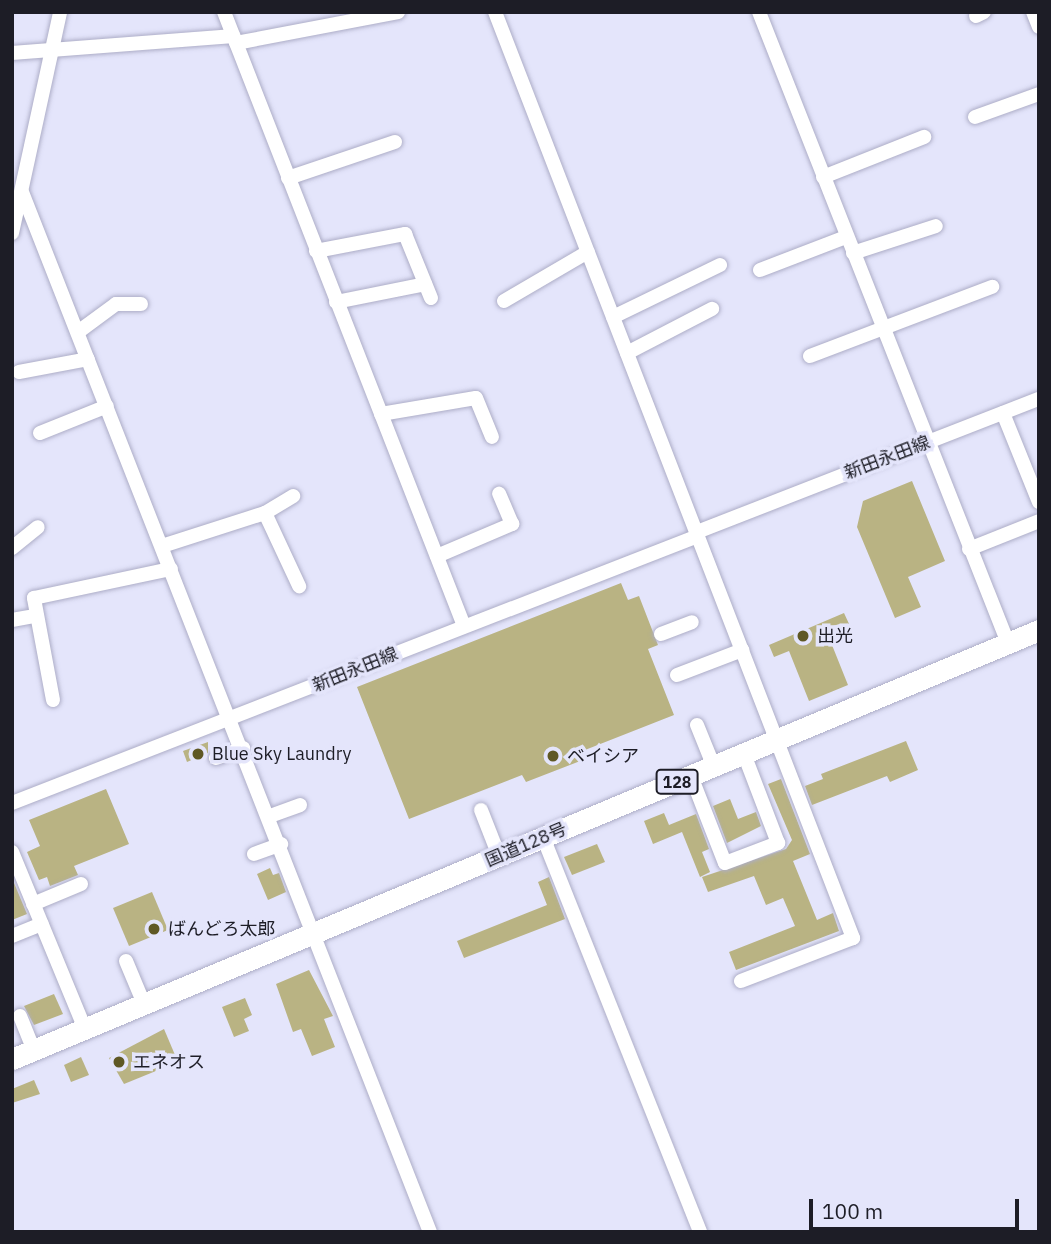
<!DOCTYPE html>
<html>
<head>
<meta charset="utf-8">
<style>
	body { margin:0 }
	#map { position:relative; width:1051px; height:1244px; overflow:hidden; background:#e4e5fb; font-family:"IBM Plex Sans","Noto Sans JP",sans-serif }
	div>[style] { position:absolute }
	.building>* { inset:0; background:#b9b383 }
	.roads { filter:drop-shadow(0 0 2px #adadc7) drop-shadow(0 0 2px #adadc7) }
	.minor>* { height:14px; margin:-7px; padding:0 7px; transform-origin:7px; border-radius:7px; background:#fff }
	.highway>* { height:21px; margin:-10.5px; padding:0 10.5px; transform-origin:10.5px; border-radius:10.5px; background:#fff }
	.dots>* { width:19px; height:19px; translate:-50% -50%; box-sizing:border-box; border:4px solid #e4e5fb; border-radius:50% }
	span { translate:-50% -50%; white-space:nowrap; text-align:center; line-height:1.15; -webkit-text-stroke:7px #e4e5fb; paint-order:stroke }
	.shield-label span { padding:2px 5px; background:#e4e5fb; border:2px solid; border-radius:5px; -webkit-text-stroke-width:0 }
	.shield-label { font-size:16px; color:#1d1d26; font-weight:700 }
	.street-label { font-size:18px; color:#1d1d26 }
	.poi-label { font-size:18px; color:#1d1d26 }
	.left { translate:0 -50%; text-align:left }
	.frame { position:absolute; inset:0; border:14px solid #1d1d26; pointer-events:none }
	.scale { position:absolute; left:809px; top:1199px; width:210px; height:32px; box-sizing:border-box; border:4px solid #1d1d26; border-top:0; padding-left:9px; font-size:21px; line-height:24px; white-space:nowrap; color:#1d1d26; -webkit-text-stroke:5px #e4e5fb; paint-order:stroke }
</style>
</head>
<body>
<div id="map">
	<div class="building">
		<div style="clip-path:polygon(912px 481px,945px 561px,908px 577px,921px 607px,895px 618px,857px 527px,863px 501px)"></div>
		<div style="clip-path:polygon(621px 583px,628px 600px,639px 596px,658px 645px,648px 649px,674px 715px,585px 750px,588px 758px,526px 782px,522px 775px,409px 819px,357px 687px)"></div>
		<div style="clip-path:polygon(844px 613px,850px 626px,828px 635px,848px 685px,809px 701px,789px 651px,774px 657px,769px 645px)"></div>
		<div style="clip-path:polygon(906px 741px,918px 770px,890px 782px,887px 776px,812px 805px,805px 786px,823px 779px,821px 774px)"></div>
		<div style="clip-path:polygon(208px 742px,208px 753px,187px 762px,183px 751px)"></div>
		<div style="clip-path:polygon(781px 779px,810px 854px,793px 861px,817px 920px,833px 913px,839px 931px,736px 970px,729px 952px,795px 926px,783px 898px,766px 905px,754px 876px,708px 892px,702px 877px,786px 849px,792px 840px,768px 784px)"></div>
		<div style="clip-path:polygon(106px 789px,129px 844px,74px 866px,78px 875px,50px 886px,47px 877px,39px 880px,27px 852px,40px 846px,29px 820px)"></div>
		<div style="clip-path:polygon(730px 799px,738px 819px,756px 812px,761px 826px,727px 843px,713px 806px)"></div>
		<div style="clip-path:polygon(664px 813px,669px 825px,696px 814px,709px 849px,702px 852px,710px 872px,700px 877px,682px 832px,653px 844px,644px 821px)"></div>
		<div style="clip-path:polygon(597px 844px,605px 862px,572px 875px,564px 857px)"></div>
		<div style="clip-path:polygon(270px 868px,273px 875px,279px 873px,286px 892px,268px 900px,257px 874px)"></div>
		<div style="clip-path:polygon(549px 877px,565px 919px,464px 958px,457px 941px,547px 905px,538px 882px)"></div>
		<div style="clip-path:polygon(12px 878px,27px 914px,12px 920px)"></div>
		<div style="clip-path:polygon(152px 892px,168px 930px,129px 946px,113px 908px)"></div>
		<div style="clip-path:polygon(309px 970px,333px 1016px,324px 1019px,335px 1047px,312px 1056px,301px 1029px,293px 1032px,276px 984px)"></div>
		<div style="clip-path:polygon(54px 994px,63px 1014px,34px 1025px,24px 1006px)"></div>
		<div style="clip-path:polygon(245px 998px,252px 1015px,244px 1019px,249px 1031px,234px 1037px,222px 1007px)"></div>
		<div style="clip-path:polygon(164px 1029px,178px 1062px,124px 1084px,109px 1058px)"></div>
		<div style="clip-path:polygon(81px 1057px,89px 1075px,71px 1082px,64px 1065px)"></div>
		<div style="clip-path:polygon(34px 1080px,40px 1094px,12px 1103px,12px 1089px)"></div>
	</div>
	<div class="roads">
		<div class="minor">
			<div style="left:224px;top:12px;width:659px;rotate:68.65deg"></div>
			<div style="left:495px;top:12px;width:993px;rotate:68.86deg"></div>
			<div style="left:853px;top:938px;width:120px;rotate:159deg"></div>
			<div style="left:759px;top:12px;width:678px;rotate:68.47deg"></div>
			<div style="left:1033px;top:12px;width:16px;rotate:68deg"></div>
			<div style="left:976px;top:16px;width:9px;rotate:-27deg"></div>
			<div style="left:236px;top:43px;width:165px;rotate:-10.8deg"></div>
			<div style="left:12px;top:53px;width:222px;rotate:-4.4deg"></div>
			<div style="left:975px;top:117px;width:68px;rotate:-19.8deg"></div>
			<div style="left:823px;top:177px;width:109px;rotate:-21.6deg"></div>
			<div style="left:288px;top:178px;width:113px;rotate:-18.6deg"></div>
			<div style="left:22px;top:192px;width:1117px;rotate:68.58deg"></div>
			<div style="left:12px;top:233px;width:226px;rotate:-77.7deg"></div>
			<div style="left:316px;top:251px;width:91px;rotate:-10.8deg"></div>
			<div style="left:405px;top:234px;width:69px;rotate:67.9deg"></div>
			<div style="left:853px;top:253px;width:87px;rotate:-18deg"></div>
			<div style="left:760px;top:270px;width:92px;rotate:-21deg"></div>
			<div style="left:504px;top:301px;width:97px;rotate:-30.3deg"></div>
			<div style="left:336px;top:302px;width:91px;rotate:-11.4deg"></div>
			<div style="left:613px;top:317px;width:119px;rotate:-25.9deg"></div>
			<div style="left:78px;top:332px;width:47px;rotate:-36.4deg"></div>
			<div style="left:116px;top:304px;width:25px"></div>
			<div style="left:627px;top:353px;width:96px;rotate:-27.4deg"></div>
			<div style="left:810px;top:356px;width:195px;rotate:-20.8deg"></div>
			<div style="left:19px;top:372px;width:70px;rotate:-10.7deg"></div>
			<div style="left:1003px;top:413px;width:96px;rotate:68deg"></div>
			<div style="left:381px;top:414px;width:96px;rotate:-9.6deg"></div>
			<div style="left:476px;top:398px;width:42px;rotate:67.7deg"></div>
			<div style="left:40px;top:433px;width:72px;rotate:-21.9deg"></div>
			<div style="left:265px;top:513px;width:81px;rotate:65deg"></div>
			<div style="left:697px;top:532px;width:367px;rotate:-21.3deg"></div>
			<div style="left:162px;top:546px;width:108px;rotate:-17.8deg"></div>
			<div style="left:265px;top:513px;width:33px;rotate:-31deg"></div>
			<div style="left:12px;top:548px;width:33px;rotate:-39deg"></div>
			<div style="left:969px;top:549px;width:75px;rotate:-21.8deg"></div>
			<div style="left:437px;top:556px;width:82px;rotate:-23.1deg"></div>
			<div style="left:512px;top:524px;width:33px;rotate:-113deg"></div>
			<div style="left:12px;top:620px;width:22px;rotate:-10deg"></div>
			<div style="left:661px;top:634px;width:33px;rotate:-21deg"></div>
			<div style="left:677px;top:675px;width:70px;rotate:-21deg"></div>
			<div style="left:53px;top:700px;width:104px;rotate:-100.6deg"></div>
			<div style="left:34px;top:598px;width:140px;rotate:-12deg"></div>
			<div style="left:697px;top:725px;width:45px;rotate:68deg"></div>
			<div style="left:216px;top:758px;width:29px;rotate:-20deg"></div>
			<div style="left:691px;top:776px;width:93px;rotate:68.7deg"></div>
			<div style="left:725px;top:863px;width:57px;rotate:-20.7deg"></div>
			<div style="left:778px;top:843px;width:95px;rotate:-110.9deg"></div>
			<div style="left:12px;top:803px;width:736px;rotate:-21.27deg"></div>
			<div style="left:481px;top:810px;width:49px;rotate:68.6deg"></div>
			<div style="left:270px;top:816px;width:32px;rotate:-20deg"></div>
			<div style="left:543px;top:837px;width:425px;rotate:68.3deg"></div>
			<div style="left:12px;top:852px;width:191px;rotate:67.6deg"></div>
			<div style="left:254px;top:854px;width:29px;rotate:-20deg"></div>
			<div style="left:33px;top:904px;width:52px;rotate:-22.6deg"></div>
			<div style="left:12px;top:936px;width:32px;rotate:-22deg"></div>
			<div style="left:126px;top:961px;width:47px;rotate:67.3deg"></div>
			<div style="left:20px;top:1016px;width:37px;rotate:68deg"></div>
		</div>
		<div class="highway">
			<div style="left:12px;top:1059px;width:1113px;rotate:-22.67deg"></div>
		</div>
	</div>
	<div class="dots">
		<div style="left:803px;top:636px;background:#5f5824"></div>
		<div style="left:198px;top:754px;background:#5f5824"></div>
		<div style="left:553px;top:756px;background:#5f5824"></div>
		<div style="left:154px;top:929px;background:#5f5824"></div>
		<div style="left:119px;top:1062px;background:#5f5824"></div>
	</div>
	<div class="shield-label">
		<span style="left:677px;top:782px">128</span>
	</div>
	<div class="street-label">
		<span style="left:887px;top:458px;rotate:-21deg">新田永田線</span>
		<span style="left:355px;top:670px;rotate:-22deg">新田永田線</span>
		<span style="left:526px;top:845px;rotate:-23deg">国道128号</span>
	</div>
	<div class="poi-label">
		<span class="left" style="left:817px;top:636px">出光</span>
		<span class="left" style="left:212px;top:754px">Blue Sky Laundry</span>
		<span class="left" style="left:567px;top:756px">ベイシア</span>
		<span class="left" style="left:168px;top:929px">ばんどろ太郎</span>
		<span class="left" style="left:133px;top:1062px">エネオス</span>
	</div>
	<div class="frame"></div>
	<div class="scale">100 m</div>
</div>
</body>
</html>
